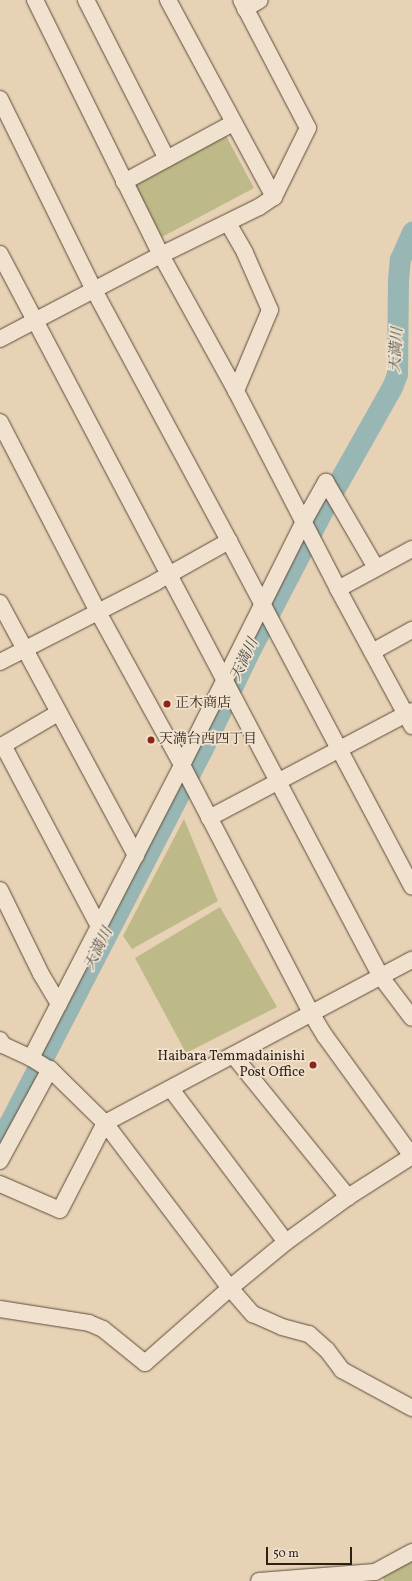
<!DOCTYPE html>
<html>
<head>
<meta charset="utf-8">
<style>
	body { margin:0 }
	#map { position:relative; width:412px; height:1581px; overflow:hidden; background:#e8d2b5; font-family:Vollkorn,"Noto Serif JP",serif }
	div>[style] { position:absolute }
	.green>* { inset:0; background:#beb988 }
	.river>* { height:21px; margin:-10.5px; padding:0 10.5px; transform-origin:10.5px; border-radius:10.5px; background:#98b6b3 }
	.roads { filter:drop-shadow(0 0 1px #5c4c3c) drop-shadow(0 0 1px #5c4c3c) }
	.minor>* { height:16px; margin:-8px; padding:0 8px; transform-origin:8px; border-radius:8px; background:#f0e2cf }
	.dots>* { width:11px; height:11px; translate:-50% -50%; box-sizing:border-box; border:2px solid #f0e2cf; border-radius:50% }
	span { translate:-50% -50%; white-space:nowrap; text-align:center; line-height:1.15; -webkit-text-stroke:3.5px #f0e2cf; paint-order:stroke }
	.poi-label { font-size:14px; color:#2d1f14 }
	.left { translate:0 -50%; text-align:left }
	.right { translate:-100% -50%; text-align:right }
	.water-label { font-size:15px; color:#4d4c44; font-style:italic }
	.scale { position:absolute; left:266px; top:1547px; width:86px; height:18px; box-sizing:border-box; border:2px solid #2d1f14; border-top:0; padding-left:5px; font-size:12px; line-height:14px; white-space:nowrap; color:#2d1f14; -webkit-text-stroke:3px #f0e2cf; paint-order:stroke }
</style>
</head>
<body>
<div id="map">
	<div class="green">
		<div style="clip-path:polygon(225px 134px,254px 188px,162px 237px,134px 183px)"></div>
		<div style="clip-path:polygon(184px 819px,218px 901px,132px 949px,123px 936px)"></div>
		<div style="clip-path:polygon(220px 907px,277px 1007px,186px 1053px,135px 958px)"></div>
		<div style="clip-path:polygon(412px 1559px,412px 1581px,384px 1581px,382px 1575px)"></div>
	</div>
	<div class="river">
		<div style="left:0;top:1141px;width:440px;rotate:-62.7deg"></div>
		<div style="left:202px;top:750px;width:104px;rotate:-64.4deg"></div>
		<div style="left:247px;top:656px;width:171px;rotate:-62.5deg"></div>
		<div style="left:326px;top:504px;width:134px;rotate:-60.6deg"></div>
		<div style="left:392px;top:387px;width:14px;rotate:-69deg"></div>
		<div style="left:397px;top:374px;width:94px;rotate:-89.4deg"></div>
		<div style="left:398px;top:280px;width:21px;rotate:-85deg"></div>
		<div style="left:400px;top:259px;width:30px;rotate:-66deg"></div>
	</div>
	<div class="roads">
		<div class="minor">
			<div style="left:35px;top:0;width:284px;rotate:63.7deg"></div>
			<div style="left:161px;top:255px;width:155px;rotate:61.1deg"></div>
			<div style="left:236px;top:391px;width:223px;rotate:62.7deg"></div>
			<div style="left:338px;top:589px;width:156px;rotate:61.6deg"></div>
			<div style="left:86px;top:0;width:178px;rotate:63deg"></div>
			<div style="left:168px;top:0;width:224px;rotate:61.7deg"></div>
			<div style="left:245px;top:9px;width:17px;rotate:-31deg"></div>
			<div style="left:0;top:99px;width:213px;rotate:63.8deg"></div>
			<div style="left:94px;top:290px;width:285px;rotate:61.7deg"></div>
			<div style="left:124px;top:182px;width:124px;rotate:-28.4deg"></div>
			<div style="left:228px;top:223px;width:34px;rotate:60deg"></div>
			<div style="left:245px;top:253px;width:62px;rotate:66.3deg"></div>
			<div style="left:270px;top:310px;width:88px;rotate:112.8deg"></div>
			<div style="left:0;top:254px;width:817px;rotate:62.21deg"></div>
			<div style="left:381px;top:977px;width:51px;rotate:52.9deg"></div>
			<div style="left:0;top:339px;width:182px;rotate:-27.6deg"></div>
			<div style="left:161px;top:255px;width:109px;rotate:-26.1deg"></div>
			<div style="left:259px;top:207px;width:18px;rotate:-34deg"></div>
			<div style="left:274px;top:197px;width:77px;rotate:-63.8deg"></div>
			<div style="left:308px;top:128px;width:144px;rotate:-117.6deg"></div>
			<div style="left:0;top:422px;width:214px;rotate:62.7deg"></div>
			<div style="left:98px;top:612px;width:175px;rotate:61.2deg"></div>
			<div style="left:182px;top:765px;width:280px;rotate:62.5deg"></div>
			<div style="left:311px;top:1013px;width:27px;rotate:59deg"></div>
			<div style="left:325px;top:1036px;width:148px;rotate:54.1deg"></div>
			<div style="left:326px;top:482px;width:99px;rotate:59.8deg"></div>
			<div style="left:338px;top:589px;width:84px;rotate:-28.4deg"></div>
			<div style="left:0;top:603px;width:287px;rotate:61.7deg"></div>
			<div style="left:372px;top:652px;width:46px;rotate:-28.8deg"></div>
			<div style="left:0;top:662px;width:175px;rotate:-27.1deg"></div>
			<div style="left:156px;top:582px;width:84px;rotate:-29.3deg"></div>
			<div style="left:229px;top:541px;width:391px;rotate:62.1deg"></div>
			<div style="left:3px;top:745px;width:205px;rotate:62.1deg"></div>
			<div style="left:0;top:747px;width:67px;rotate:-30.4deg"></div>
			<div style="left:209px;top:818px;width:229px;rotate:-27.8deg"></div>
			<div style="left:0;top:890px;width:93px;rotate:64deg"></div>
			<div style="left:41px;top:974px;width:35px;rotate:59deg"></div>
			<div style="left:0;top:1040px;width:6px;rotate:59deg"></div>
			<div style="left:3px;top:1045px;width:31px;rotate:25deg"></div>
			<div style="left:31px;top:1058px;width:25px;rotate:32deg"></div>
			<div style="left:52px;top:1071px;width:74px;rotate:44.5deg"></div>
			<div style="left:105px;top:1123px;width:207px;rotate:52.9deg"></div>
			<div style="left:230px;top:1288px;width:35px;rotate:49deg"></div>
			<div style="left:253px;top:1314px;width:32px;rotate:24deg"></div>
			<div style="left:282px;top:1327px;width:28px;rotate:15deg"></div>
			<div style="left:309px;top:1334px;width:24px;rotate:42deg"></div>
			<div style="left:327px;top:1350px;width:25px;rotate:53deg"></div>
			<div style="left:342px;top:1370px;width:80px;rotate:28.5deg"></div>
			<div style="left:233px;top:1055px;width:183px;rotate:51deg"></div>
			<div style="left:31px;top:1058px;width:330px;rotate:-62.7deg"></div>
			<div style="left:182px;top:765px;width:273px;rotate:-63.4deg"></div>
			<div style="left:304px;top:521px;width:45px;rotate:-60.6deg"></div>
			<div style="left:171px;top:1089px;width:191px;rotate:53.1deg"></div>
			<div style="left:0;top:1161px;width:105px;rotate:-61.5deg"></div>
			<div style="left:0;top:1184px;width:65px;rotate:23.4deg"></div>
			<div style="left:60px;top:1210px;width:98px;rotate:-62.7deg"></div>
			<div style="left:105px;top:1123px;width:348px;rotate:-28deg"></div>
			<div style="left:0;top:1309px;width:90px;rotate:8.9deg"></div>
			<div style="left:89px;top:1323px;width:15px;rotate:23deg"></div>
			<div style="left:103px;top:1329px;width:54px;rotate:39deg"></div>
			<div style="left:145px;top:1363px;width:113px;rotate:-41.4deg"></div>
			<div style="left:230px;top:1288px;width:72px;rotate:-39.4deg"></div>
			<div style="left:286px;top:1242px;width:77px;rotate:-36deg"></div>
			<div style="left:348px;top:1197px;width:76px;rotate:-32.6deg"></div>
			<div style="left:259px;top:1581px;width:116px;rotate:-4.4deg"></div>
			<div style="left:375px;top:1572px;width:42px;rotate:-28.4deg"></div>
		</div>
	</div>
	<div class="dots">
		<div style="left:167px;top:704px;background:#8f2418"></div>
		<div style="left:151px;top:740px;background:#8f2418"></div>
		<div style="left:313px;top:1065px;background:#8f2418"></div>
	</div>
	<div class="poi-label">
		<span class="left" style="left:175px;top:704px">正木商店</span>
		<span class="left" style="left:159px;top:740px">天満台西四丁目</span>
		<span class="right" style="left:305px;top:1065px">Haibara Temmadainishi<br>Post Office</span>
	</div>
	<div class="water-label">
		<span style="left:397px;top:350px;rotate:-86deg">天満川</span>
		<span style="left:245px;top:660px;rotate:-64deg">天満川</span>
		<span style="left:99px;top:949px;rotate:-63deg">天満川</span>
	</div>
	<div class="scale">50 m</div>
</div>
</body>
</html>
